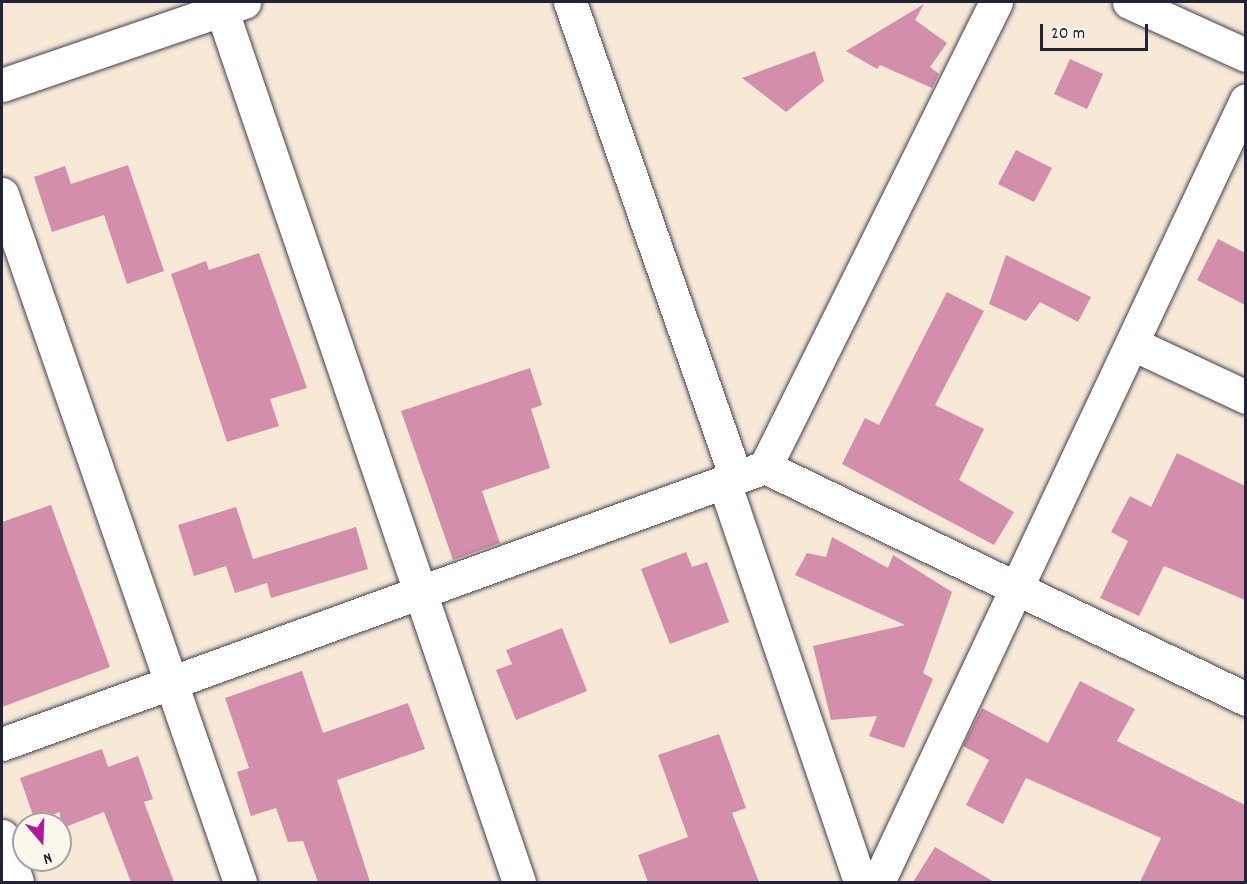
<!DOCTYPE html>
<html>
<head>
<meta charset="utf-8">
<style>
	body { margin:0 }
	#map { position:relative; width:1247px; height:884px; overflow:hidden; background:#f8e9d6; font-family:Dekko,sans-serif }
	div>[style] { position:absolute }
	.building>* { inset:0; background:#d28eaa }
	.roads { filter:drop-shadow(0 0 2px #424052) drop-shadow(0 0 2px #424052) }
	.minor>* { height:33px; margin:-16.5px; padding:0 16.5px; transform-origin:16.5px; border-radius:16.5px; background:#fff }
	span { translate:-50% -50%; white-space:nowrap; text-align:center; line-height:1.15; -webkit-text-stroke:4.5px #fbf7ec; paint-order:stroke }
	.frame { position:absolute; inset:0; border:3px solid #22223b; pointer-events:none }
	.north { position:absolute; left:12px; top:812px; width:60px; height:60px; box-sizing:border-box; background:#fbf7ec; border:2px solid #a4a2a5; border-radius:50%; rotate:161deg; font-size:16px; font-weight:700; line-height:24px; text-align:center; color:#22223b }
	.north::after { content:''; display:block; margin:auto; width:21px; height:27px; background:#b5179e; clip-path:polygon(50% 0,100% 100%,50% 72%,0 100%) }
	.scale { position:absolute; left:1040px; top:24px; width:108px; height:27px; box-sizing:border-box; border:3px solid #22223b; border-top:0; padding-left:8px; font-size:18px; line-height:21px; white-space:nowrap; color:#22223b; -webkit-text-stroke:4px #fbf7ec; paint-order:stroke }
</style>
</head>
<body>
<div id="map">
	<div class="building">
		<div style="clip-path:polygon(924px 4px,915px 20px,947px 43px,930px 67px,939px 74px,932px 88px,880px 65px,877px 69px,846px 51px)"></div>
		<div style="clip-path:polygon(815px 51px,824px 81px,786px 112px,742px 78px)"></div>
		<div style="clip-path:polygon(1070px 59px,1103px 74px,1087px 109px,1054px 94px)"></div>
		<div style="clip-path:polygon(1016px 150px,1052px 168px,1034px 202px,998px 184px)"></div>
		<div style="clip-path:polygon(128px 165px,164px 271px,127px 284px,104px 215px,52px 232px,34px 177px,65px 166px,71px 184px)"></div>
		<div style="clip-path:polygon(1218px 239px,1245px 253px,1245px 305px,1197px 280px)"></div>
		<div style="clip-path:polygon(259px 253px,307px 388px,270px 399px,279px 426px,227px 442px,171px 274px,206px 261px,209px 270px)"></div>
		<div style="clip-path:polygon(1006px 255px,1091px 297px,1078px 322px,1040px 302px,1026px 321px,989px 304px)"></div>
		<div style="clip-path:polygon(947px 292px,984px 311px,935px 405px,984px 429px,959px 480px,1014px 512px,994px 545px,842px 464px,865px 418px,879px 425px)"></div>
		<div style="clip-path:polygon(530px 368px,542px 405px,531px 409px,550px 468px,482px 491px,500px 543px,453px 560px,401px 411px)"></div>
		<div style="clip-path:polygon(1177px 453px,1245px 486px,1245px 600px,1164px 566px,1139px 616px,1100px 598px,1128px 541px,1111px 532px,1130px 496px,1151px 507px)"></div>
		<div style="clip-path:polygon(51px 505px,110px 667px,2px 707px,2px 522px)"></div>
		<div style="clip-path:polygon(236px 507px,253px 559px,356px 527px,368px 569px,271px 598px,267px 583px,235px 593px,226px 566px,194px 576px,178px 525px)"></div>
		<div style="clip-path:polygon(832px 537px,888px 568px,893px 555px,952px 592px,923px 673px,933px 679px,904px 748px,869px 736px,877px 716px,831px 720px,813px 646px,905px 625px,795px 575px,807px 553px,826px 557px)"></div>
		<div style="clip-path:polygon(686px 552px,692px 567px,707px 562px,729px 622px,670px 644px,641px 569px)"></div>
		<div style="clip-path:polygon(562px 628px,587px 691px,516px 720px,496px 670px,512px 664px,506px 650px)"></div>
		<div style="clip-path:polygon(302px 671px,323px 733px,408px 703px,425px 749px,337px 780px,370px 882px,318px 882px,303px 841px,288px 842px,276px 808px,251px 816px,237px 772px,249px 768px,225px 698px)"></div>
		<div style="clip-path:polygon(1080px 681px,1135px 709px,1117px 741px,1245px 805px,1245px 882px,1140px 882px,1161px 838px,1026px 778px,1003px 824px,966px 805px,989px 760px,963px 746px,982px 708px,1048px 743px)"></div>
		<div style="clip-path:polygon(719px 734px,746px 808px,732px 813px,759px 882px,648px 882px,638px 855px,688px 837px,658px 755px)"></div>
		<div style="clip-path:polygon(102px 749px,108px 767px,138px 756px,153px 799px,144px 802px,174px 882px,131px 882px,104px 812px,60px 829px,60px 812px,35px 821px,20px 778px)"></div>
		<div style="clip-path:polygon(935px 847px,994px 882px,913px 882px)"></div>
	</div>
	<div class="roads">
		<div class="minor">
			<div style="left:219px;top:2px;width:930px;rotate:71.18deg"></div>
			<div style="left:570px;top:2px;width:504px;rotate:70.77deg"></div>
			<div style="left:1129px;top:2px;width:128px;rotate:24.4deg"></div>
			<div style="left:2px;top:85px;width:256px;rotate:-18.9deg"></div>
			<div style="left:2px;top:194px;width:728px;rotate:70.92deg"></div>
			<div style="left:1133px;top:344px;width:125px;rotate:25.1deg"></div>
			<div style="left:765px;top:467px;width:534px;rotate:25.75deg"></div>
			<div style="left:724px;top:482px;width:422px;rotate:71.2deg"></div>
			<div style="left:2px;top:744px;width:812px;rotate:-19.95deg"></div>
			<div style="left:765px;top:467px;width:519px;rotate:-63.58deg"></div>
			<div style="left:2px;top:836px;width:48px;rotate:71.9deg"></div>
			<div style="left:878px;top:882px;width:864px;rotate:-64.8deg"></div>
		</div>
	</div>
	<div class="frame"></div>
	<div class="north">N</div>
	<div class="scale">20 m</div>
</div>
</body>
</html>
